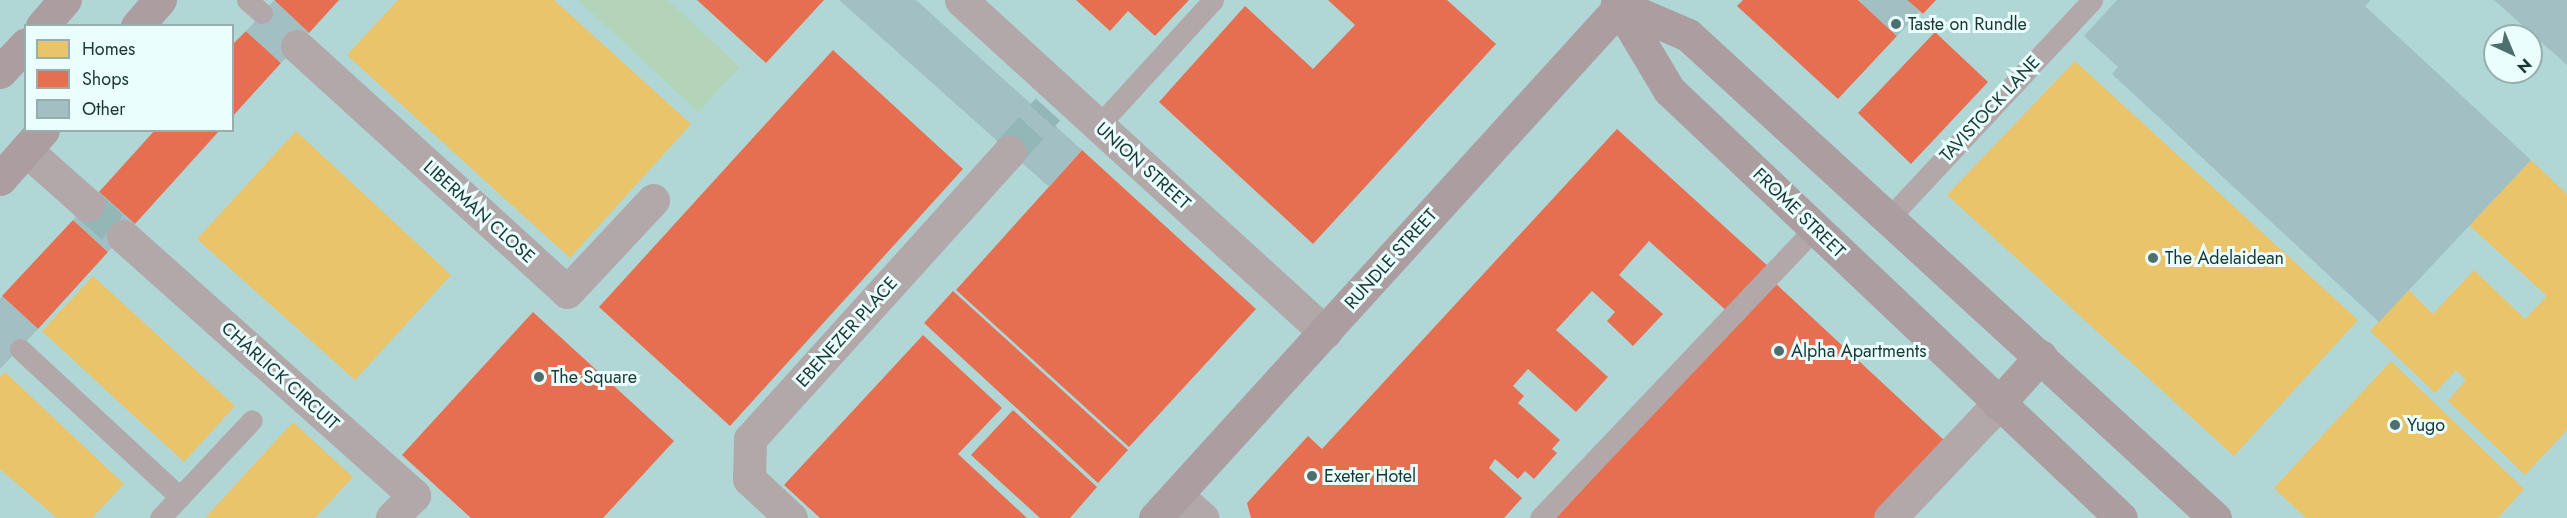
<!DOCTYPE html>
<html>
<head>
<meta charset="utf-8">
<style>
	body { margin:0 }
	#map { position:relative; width:2567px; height:518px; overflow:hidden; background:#b0d7d6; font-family:Jost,sans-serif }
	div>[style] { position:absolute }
	.green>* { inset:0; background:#b3d4b9 }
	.homes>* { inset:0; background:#e9c46a }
	.shops>* { inset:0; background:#e76f51 }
	.building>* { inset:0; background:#a2c0c3 }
	.street-tunnel>* { height:33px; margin-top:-16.5px; transform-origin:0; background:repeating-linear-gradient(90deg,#92b7b6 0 33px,transparent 0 49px) }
	.lane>* { height:21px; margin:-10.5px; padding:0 10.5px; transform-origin:10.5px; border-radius:10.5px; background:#b2a8a9 }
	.street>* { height:33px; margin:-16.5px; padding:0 16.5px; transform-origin:16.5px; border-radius:16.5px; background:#b2a8a9 }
	.secondary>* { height:33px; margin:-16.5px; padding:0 16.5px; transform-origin:16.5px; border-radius:16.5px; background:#ab9da0 }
	.dots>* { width:16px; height:16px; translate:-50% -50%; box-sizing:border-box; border:3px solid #eafefd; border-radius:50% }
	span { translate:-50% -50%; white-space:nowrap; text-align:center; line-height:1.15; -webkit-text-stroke:6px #eafefd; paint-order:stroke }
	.poi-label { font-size:18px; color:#183735 }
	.left { translate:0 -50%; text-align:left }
	.street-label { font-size:18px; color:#183735 }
	.legend { position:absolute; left:24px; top:24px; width:210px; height:108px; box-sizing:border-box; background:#eafefd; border:2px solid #96aead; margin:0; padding:8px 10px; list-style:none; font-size:18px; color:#183735 }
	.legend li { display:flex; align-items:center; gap:12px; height:30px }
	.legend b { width:30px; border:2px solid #96aead }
	.north { position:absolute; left:2483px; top:24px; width:60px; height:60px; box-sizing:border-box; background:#eafefd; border:2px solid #96aead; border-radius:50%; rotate:136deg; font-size:16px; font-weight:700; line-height:24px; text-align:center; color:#183735 }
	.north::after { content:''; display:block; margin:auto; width:21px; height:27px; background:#4d6f6d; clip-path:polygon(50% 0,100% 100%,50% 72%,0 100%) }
</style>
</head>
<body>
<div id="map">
	<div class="green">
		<div style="clip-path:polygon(578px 0,668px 0,740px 67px,698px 112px)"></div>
	</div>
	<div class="homes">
		<div style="clip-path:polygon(398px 0,554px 0,691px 124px,570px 258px,347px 55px)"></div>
		<div style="clip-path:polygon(2075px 61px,2358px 320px,2234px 456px,1947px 195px)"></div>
		<div style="clip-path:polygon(296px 131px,451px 275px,355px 380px,197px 239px)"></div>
		<div style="clip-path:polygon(2531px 160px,2567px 194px,2567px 430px,2525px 475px,2448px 401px,2466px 380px,2456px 370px,2435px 393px,2370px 331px,2409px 290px,2433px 314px,2474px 270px,2525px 319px,2547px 296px,2469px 225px)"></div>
		<div style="clip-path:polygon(93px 276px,235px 406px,184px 462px,42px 331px)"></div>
		<div style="clip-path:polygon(2391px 361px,2524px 489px,2498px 518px,2306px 518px,2274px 488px)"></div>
		<div style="clip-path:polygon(5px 372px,124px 484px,92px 518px,57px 518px,0 469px,0 377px)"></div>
		<div style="clip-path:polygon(293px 422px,353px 477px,315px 518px,205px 518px)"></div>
	</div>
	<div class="shops">
		<div style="clip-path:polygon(274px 0,339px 0,309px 33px)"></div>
		<div style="clip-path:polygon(697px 0,824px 0,766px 63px)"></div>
		<div style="clip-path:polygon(1076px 0,1189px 0,1155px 36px,1128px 11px,1110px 31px)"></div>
		<div style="clip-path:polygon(1328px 0,1447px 0,1496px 44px,1313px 244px,1159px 102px,1245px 6px,1313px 69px,1355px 25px)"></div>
		<div style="clip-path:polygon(1743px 0,1858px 0,1897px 36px,1838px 99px,1737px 6px)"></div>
		<div style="clip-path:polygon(1907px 0,1936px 0,1923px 14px)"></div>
		<div style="clip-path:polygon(246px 31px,281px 63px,232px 117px,232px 45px)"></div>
		<div style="clip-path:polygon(1935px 32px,1988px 82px,1911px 164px,1858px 113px)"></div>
		<div style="clip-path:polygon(833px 50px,963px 169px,730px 426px,599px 307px)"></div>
		<div style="clip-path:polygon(1617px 129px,1770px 268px,1729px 313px,1649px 241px,1619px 275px,1663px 314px,1633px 346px,1607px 321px,1615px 312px,1592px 291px,1556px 330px,1608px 377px,1576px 412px,1528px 369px,1513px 386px,1524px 396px,1518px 403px,1560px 440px,1552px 449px,1557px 453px,1534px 479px,1525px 471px,1518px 479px,1495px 459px,1489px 468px,1522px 498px,1504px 518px,1251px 518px,1247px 503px,1308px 436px,1322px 449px)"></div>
		<div style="clip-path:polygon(155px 130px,220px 130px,135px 224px,99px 192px)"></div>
		<div style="clip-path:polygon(1082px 150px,1256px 309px,1129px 447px,956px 290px)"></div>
		<div style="clip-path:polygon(73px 220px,108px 252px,38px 329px,2px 296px)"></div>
		<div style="clip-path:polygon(1774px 282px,1946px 442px,1875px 518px,1556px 518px)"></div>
		<div style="clip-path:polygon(953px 291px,1128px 450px,1098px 483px,924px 323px)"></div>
		<div style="clip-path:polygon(533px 312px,674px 441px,603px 518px,471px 518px,402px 455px)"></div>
		<div style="clip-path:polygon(923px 335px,1002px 408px,958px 454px,1027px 518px,820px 518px,784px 485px)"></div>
		<div style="clip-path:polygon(1013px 410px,1097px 487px,1070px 518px,1040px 518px,971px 455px)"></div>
	</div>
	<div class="building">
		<div style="clip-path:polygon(274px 0,309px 33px,281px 63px,246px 31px)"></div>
		<div style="clip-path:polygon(839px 0,916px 0,1082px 150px,1049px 187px)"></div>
		<div style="clip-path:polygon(1858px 0,1907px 0,1920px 11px,1897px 36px)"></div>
		<div style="clip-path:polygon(2117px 0,2371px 0,2365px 6px,2531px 160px,2379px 322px,2112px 74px,2118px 67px,2084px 36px)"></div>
		<div style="clip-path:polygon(2494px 0,2567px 0,2567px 65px)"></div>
		<div style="clip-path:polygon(99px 192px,135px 224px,108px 252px,73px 220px)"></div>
		<div style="clip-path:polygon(2px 296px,38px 329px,0 369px,0 299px)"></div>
	</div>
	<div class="street-tunnel">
		<div style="left:1009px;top:152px;width:58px;rotate:-47.8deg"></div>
		<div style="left:88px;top:205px;width:47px;rotate:41.5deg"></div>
	</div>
	<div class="lane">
		<div style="left:247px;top:0;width:20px;rotate:41deg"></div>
		<div style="left:1099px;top:125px;width:169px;rotate:-47.6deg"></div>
		<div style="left:1889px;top:218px;width:298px;rotate:-47deg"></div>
		<div style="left:20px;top:349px;width:218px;rotate:42.8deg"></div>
		<div style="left:160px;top:518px;width:134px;rotate:-46.8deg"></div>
		<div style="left:1540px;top:518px;width:400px;rotate:-46.5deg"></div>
	</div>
	<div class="street">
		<div style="left:961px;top:0;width:493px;rotate:42.4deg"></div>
		<div style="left:297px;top:46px;width:365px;rotate:42.3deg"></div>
		<div style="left:567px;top:292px;width:126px;rotate:-46.9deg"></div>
		<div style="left:26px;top:150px;width:83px;rotate:41.6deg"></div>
		<div style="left:123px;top:236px;width:390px;rotate:41.7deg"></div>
		<div style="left:414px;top:495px;width:32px;rotate:134deg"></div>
		<div style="left:1176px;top:495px;width:35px;rotate:41deg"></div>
		<div style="left:791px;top:518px;width:57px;rotate:-137.1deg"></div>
		<div style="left:749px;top:479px;width:40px;rotate:-88.6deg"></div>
		<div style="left:750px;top:439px;width:387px;rotate:-47.9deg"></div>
		<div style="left:1890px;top:518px;width:157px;rotate:-46.5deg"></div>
	</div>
	<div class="secondary">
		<div style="left:1617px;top:3px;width:101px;rotate:59.1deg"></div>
		<div style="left:1669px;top:90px;width:622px;rotate:43.44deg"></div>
		<div style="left:1621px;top:6px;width:73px;rotate:23.4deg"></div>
		<div style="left:1688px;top:35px;width:715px;rotate:42.51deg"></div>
		<div style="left:42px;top:26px;width:35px;rotate:-49deg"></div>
		<div style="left:137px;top:26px;width:35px;rotate:-49deg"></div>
		<div style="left:0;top:72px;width:38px;rotate:-47deg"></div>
		<div style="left:0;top:179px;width:65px;rotate:-48.7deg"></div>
		<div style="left:1998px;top:404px;width:64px;rotate:-48.1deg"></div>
		<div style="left:1155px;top:518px;width:700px;rotate:-47.72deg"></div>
	</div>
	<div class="dots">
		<div style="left:1896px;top:24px;background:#4d6f6d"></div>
		<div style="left:2153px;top:258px;background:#4d6f6d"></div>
		<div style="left:1779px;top:351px;background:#4d6f6d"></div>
		<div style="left:539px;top:377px;background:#4d6f6d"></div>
		<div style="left:2395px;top:425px;background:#4d6f6d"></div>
		<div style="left:1312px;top:476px;background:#4d6f6d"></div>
	</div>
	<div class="poi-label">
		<span class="left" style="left:1908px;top:24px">Taste on Rundle</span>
		<span class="left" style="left:2165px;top:258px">The Adelaidean</span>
		<span class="left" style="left:1791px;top:351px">Alpha Apartments</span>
		<span class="left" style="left:551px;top:377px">The Square</span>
		<span class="left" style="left:2407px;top:425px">Yugo</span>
		<span class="left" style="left:1324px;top:476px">Exeter Hotel</span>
	</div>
	<div class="street-label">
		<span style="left:1990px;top:109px;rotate:-47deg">TAVISTOCK LANE</span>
		<span style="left:1143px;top:166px;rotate:42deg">UNION STREET</span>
		<span style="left:479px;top:212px;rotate:42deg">LIBERMAN CLOSE</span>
		<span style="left:1799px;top:213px;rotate:44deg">FROME STREET</span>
		<span style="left:1391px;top:259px;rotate:-48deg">RUNDLE STREET</span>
		<span style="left:847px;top:332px;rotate:-48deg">EBENEZER PLACE</span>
		<span style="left:280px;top:376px;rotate:42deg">CHARLICK CIRCUIT</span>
	</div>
	<ul class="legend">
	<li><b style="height:16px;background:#e9c46a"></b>Homes</li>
	<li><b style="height:16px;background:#e76f51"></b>Shops</li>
	<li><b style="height:16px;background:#a2c0c3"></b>Other</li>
	</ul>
	<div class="north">N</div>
</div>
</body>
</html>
